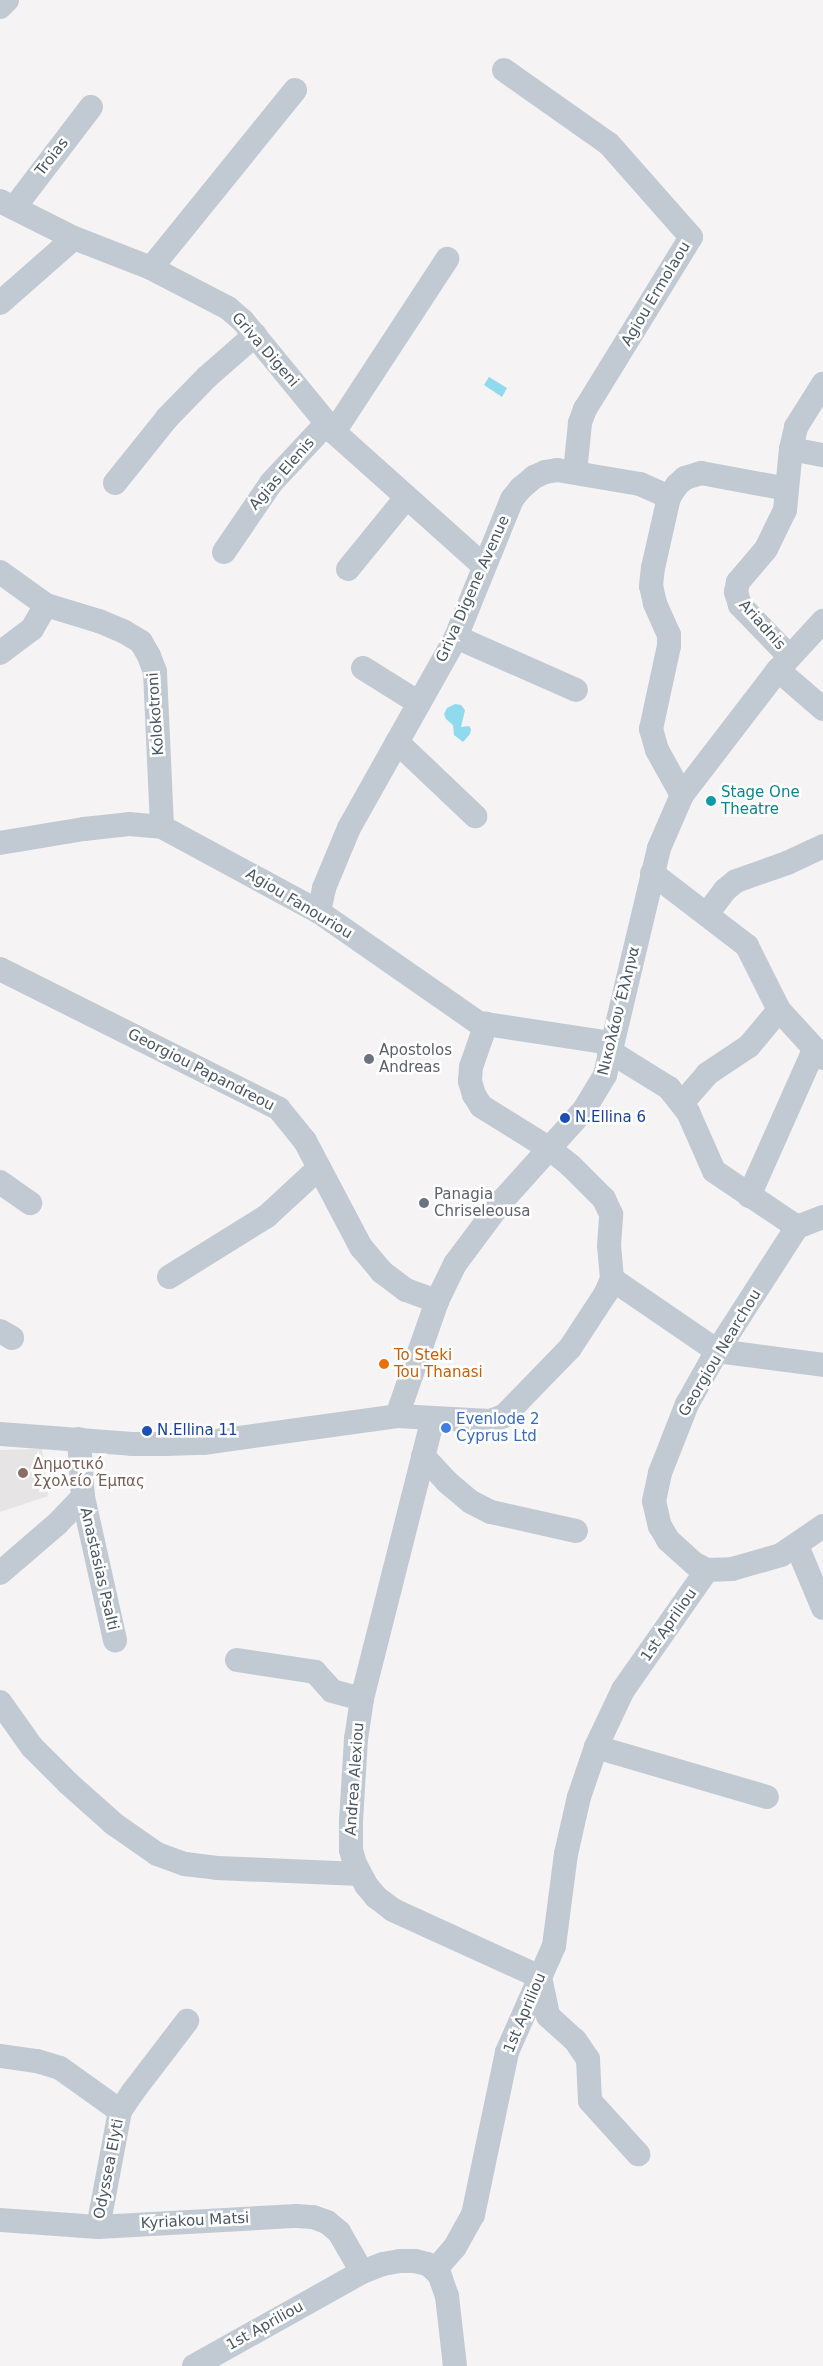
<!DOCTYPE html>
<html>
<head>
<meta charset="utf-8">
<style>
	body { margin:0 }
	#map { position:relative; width:823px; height:2366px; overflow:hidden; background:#f5f3f3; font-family:"DejaVu Sans",sans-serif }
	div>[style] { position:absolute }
	.education>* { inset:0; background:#e6e4e5 }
	.water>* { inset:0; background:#90daee }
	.minor>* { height:24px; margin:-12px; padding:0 12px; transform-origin:12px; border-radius:12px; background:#c1cad2 }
	.dots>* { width:14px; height:14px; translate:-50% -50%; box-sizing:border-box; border:2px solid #fff; border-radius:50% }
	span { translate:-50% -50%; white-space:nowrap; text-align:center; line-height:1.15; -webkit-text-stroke:5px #fff; paint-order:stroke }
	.street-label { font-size:15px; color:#4a5661 }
	.culture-label { font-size:15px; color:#0d838f }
	.left { translate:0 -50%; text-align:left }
	.worship-label { font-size:15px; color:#5b616d }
	.transit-label { font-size:15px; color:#164399 }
	.food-label { font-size:15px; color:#c56008 }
	.shop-label { font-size:15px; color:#366cbe }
	.education-label { font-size:15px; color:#785e54 }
</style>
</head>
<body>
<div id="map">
	<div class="education">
		<div style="clip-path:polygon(42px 1449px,48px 1496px,0 1512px,0 1450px)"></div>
	</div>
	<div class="water">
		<div style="clip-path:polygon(489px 377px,507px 388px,502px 397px,484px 385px)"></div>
		<div style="clip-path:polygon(455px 704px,461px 705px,465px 710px,461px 727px,469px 726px,471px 729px,470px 734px,463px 742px,454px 735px,453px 725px,446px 719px,444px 714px,447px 708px)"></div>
	</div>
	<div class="minor">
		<div style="left:0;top:7px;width:10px;rotate:-45deg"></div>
		<div style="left:504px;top:70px;width:128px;rotate:35.2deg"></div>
		<div style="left:609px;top:144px;width:124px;rotate:48.6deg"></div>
		<div style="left:691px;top:237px;width:202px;rotate:121.6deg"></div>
		<div style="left:585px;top:409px;width:15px;rotate:110deg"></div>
		<div style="left:580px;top:423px;width:49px;rotate:95.8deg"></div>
		<div style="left:0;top:201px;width:83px;rotate:26.6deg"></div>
		<div style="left:74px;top:238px;width:83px;rotate:21.3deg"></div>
		<div style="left:151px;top:268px;width:87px;rotate:27.5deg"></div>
		<div style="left:228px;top:308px;width:20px;rotate:41deg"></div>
		<div style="left:243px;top:321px;width:144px;rotate:50.7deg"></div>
		<div style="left:334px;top:432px;width:201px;rotate:41.8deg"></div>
		<div style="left:14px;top:208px;width:127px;rotate:-52.7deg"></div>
		<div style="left:151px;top:268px;width:229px;rotate:-51deg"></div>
		<div style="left:0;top:303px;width:98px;rotate:-41.3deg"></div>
		<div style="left:334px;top:432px;width:207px;rotate:-56.8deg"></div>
		<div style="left:791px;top:449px;width:33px;rotate:11deg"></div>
		<div style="left:115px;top:483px;width:83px;rotate:-51.3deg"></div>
		<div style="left:167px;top:418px;width:57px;rotate:-45.7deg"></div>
		<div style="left:207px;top:377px;width:64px;rotate:-41.2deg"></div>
		<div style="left:224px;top:552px;width:83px;rotate:-55.7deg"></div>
		<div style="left:271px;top:483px;width:81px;rotate:-47deg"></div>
		<div style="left:348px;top:569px;width:92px;rotate:-50.8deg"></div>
		<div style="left:0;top:572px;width:57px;rotate:35.7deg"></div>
		<div style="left:46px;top:605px;width:55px;rotate:16.8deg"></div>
		<div style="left:99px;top:621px;width:26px;rotate:23deg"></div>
		<div style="left:123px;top:631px;width:21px;rotate:31deg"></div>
		<div style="left:141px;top:642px;width:16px;rotate:60deg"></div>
		<div style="left:149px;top:656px;width:17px;rotate:69deg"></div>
		<div style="left:155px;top:672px;width:155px;rotate:87.4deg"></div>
		<div style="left:456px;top:637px;width:131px;rotate:23.8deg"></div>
		<div style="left:0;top:653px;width:40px;rotate:-37deg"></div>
		<div style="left:32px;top:629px;width:28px;rotate:-60deg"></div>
		<div style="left:789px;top:656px;width:71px;rotate:-133.9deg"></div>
		<div style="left:740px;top:605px;width:14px;rotate:-107deg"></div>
		<div style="left:736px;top:592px;width:10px;rotate:-79deg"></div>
		<div style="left:738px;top:582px;width:43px;rotate:-49.7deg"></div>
		<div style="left:766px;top:549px;width:43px;rotate:-64deg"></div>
		<div style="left:785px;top:510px;width:61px;rotate:-84.4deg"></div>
		<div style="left:791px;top:449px;width:23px;rotate:-77deg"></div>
		<div style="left:796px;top:427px;width:51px;rotate:-57.9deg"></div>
		<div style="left:363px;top:668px;width:66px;rotate:32deg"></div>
		<div style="left:778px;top:670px;width:60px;rotate:40.9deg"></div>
		<div style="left:397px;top:742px;width:108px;rotate:43.5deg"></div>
		<div style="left:682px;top:795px;width:51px;rotate:-119.1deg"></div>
		<div style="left:657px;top:750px;width:22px;rotate:-106deg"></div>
		<div style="left:651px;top:729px;width:85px;rotate:-77.8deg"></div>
		<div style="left:669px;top:646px;width:11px;rotate:-90deg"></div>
		<div style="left:669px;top:635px;width:35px;rotate:-114deg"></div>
		<div style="left:655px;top:603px;width:17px;rotate:-103deg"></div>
		<div style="left:651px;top:586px;width:18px;rotate:-84deg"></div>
		<div style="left:653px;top:568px;width:73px;rotate:-77.3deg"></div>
		<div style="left:669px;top:497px;width:14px;rotate:-56deg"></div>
		<div style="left:677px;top:485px;width:11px;rotate:-41deg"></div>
		<div style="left:685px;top:478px;width:17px;rotate:-17deg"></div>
		<div style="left:701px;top:473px;width:87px;rotate:10.5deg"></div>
		<div style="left:0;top:843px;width:85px;rotate:-9.5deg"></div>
		<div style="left:84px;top:829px;width:45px;rotate:-6.3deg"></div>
		<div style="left:129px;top:824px;width:33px;rotate:5deg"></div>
		<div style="left:162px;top:827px;width:179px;rotate:28.4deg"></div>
		<div style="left:319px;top:912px;width:195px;rotate:34.8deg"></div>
		<div style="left:479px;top:1023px;width:134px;rotate:8.6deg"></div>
		<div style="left:652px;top:873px;width:120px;rotate:37.5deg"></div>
		<div style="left:747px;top:946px;width:72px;rotate:63.4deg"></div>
		<div style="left:779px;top:1010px;width:65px;rotate:47.5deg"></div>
		<div style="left:319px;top:912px;width:25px;rotate:-78deg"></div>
		<div style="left:324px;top:888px;width:65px;rotate:-67.4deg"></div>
		<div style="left:349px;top:828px;width:219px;rotate:-60.7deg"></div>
		<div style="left:456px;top:637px;width:149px;rotate:-67.9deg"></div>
		<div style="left:512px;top:499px;width:14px;rotate:-51deg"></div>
		<div style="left:521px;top:488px;width:17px;rotate:-40deg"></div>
		<div style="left:534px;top:477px;width:12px;rotate:-24deg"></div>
		<div style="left:545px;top:472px;width:12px;rotate:-9deg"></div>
		<div style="left:557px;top:470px;width:84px;rotate:9.6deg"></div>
		<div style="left:640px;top:484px;width:32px;rotate:24deg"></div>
		<div style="left:707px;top:914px;width:30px;rotate:-53deg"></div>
		<div style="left:725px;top:890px;width:14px;rotate:-39deg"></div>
		<div style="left:736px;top:881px;width:54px;rotate:-19.4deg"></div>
		<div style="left:787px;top:863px;width:40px;rotate:-25deg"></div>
		<div style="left:0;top:969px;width:312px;rotate:26.6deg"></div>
		<div style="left:279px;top:1109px;width:41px;rotate:50.9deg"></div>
		<div style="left:305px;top:1141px;width:120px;rotate:62.2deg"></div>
		<div style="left:361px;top:1247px;width:33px;rotate:50deg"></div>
		<div style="left:382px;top:1272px;width:30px;rotate:37deg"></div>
		<div style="left:406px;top:1290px;width:33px;rotate:20deg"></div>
		<div style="left:609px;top:1054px;width:10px;rotate:17deg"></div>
		<div style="left:619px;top:1057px;width:59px;rotate:31.8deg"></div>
		<div style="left:669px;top:1088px;width:31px;rotate:52deg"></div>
		<div style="left:688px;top:1112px;width:64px;rotate:66.2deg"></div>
		<div style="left:714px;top:1171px;width:100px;rotate:34deg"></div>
		<div style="left:683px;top:1102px;width:37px;rotate:-49deg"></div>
		<div style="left:707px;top:1074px;width:50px;rotate:-33.7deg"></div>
		<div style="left:749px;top:1046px;width:47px;rotate:-50.2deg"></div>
		<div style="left:0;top:1182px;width:37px;rotate:35deg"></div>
		<div style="left:749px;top:1196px;width:160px;rotate:-66deg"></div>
		<div style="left:797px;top:1227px;width:148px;rotate:122.8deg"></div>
		<div style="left:717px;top:1351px;width:61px;rotate:119.5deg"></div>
		<div style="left:687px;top:1404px;width:74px;rotate:111.4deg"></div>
		<div style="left:660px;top:1473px;width:29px;rotate:102deg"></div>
		<div style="left:654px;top:1501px;width:26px;rotate:77deg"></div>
		<div style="left:660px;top:1526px;width:16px;rotate:60deg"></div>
		<div style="left:668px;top:1540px;width:36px;rotate:42deg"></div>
		<div style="left:695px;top:1564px;width:13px;rotate:27deg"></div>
		<div style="left:707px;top:1570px;width:25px;rotate:-2deg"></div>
		<div style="left:732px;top:1569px;width:51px;rotate:-15.9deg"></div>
		<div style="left:781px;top:1555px;width:51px;rotate:-34.6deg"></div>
		<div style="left:797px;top:1227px;width:28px;rotate:-21deg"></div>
		<div style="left:169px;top:1277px;width:115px;rotate:-31.9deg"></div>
		<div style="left:267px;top:1216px;width:71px;rotate:-42.7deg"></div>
		<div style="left:612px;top:1279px;width:127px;rotate:34.4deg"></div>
		<div style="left:717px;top:1351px;width:107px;rotate:7.5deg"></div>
		<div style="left:0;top:1331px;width:14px;rotate:30deg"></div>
		<div style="left:397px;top:1416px;width:122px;rotate:-70.8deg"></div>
		<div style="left:437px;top:1301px;width:41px;rotate:-64.1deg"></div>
		<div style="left:455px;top:1264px;width:79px;rotate:-53.3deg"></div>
		<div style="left:502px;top:1201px;width:122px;rotate:-48deg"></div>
		<div style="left:584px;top:1110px;width:41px;rotate:-59deg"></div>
		<div style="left:605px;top:1075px;width:233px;rotate:-76.6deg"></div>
		<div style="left:659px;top:848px;width:58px;rotate:-66.5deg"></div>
		<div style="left:682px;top:795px;width:158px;rotate:-52.5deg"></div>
		<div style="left:778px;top:670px;width:67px;rotate:-47.4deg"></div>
		<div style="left:433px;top:1418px;width:290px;rotate:104.2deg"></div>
		<div style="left:362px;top:1699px;width:40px;rotate:98.5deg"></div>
		<div style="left:356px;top:1739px;width:82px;rotate:93.5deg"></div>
		<div style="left:351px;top:1821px;width:29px;rotate:90deg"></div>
		<div style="left:351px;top:1850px;width:15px;rotate:74deg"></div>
		<div style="left:355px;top:1864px;width:24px;rotate:62deg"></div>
		<div style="left:366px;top:1885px;width:16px;rotate:50deg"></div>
		<div style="left:376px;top:1897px;width:21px;rotate:37deg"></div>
		<div style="left:393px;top:1910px;width:162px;rotate:24.5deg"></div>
		<div style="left:0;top:1434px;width:132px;rotate:4.3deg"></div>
		<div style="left:132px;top:1444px;width:34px"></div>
		<div style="left:166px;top:1444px;width:37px;rotate:-2deg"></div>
		<div style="left:203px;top:1443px;width:196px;rotate:-7.9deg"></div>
		<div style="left:397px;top:1416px;width:93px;rotate:3.1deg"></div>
		<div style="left:490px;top:1421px;width:15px;rotate:-20deg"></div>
		<div style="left:504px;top:1416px;width:95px;rotate:-45.9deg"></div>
		<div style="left:570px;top:1348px;width:66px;rotate:-56.8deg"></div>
		<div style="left:606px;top:1293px;width:15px;rotate:-67deg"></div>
		<div style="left:612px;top:1279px;width:33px;rotate:-95deg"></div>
		<div style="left:609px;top:1246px;width:32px;rotate:-86deg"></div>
		<div style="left:611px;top:1214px;width:17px;rotate:-115deg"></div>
		<div style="left:604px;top:1199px;width:47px;rotate:-135deg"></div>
		<div style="left:571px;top:1166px;width:27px;rotate:-141deg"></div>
		<div style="left:550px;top:1149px;width:81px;rotate:-148.1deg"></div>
		<div style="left:481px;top:1106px;width:13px;rotate:-122deg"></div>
		<div style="left:474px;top:1095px;width:15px;rotate:-106deg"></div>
		<div style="left:470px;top:1081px;width:14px;rotate:-86deg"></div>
		<div style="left:471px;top:1067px;width:46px;rotate:-70.8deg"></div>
		<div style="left:79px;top:1439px;width:58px;rotate:86.1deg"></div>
		<div style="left:83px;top:1497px;width:147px;rotate:77.4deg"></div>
		<div style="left:423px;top:1456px;width:35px;rotate:47deg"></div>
		<div style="left:447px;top:1482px;width:31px;rotate:40deg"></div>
		<div style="left:471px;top:1502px;width:22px;rotate:27deg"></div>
		<div style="left:491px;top:1512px;width:87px;rotate:12.6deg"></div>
		<div style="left:797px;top:1546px;width:67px;rotate:67.2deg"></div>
		<div style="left:0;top:1573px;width:75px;rotate:-40.7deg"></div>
		<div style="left:57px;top:1524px;width:37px;rotate:-46deg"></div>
		<div style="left:237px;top:1660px;width:79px;rotate:8.7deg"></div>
		<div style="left:315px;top:1672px;width:25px;rotate:48deg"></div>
		<div style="left:332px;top:1691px;width:31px;rotate:15deg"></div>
		<div style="left:0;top:1702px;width:55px;rotate:54.6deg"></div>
		<div style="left:32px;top:1747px;width:51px;rotate:45deg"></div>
		<div style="left:68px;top:1783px;width:62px;rotate:41.7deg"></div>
		<div style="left:114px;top:1824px;width:52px;rotate:34.9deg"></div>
		<div style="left:157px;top:1854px;width:30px;rotate:20deg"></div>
		<div style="left:185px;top:1864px;width:32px;rotate:7deg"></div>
		<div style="left:217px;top:1868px;width:143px;rotate:2.4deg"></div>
		<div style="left:596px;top:1747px;width:178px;rotate:16.3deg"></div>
		<div style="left:540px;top:1977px;width:40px;rotate:78deg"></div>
		<div style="left:548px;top:2016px;width:36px;rotate:42deg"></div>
		<div style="left:575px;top:2040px;width:23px;rotate:56deg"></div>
		<div style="left:588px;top:2059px;width:42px;rotate:87.3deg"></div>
		<div style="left:590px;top:2101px;width:72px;rotate:47.8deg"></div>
		<div style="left:0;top:2056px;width:37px;rotate:8deg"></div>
		<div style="left:37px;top:2061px;width:24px;rotate:17deg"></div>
		<div style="left:60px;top:2068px;width:74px;rotate:35.6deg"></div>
		<div style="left:120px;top:2111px;width:118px;rotate:100.7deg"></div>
		<div style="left:120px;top:2111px;width:22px;rotate:-56deg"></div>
		<div style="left:132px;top:2093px;width:91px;rotate:-52.6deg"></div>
		<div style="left:0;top:2220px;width:98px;rotate:4.1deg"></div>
		<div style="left:98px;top:2227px;width:199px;rotate:-3.2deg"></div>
		<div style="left:297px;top:2216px;width:16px;rotate:4deg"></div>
		<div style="left:313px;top:2217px;width:15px;rotate:20deg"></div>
		<div style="left:327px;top:2222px;width:16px;rotate:40deg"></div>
		<div style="left:339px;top:2232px;width:46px;rotate:60.1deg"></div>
		<div style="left:435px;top:2270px;width:30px;rotate:-49deg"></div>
		<div style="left:455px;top:2247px;width:37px;rotate:-61deg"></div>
		<div style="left:473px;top:2215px;width:167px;rotate:-78.2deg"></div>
		<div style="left:507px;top:2052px;width:116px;rotate:-66.1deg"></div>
		<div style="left:554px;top:1946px;width:93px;rotate:-82.6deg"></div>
		<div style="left:566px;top:1854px;width:58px;rotate:-77.2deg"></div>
		<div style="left:579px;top:1797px;width:53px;rotate:-71.2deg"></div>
		<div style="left:596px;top:1747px;width:63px;rotate:-64.7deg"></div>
		<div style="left:623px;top:1690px;width:146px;rotate:-55deg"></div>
		<div style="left:194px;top:2366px;width:193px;rotate:-29.2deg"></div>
		<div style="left:362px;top:2272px;width:22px;rotate:-21deg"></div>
		<div style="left:383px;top:2264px;width:17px;rotate:-10deg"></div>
		<div style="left:400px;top:2261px;width:15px"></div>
		<div style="left:415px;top:2261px;width:12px;rotate:14deg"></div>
		<div style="left:427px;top:2264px;width:10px;rotate:37deg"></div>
		<div style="left:435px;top:2270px;width:8px;rotate:50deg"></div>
		<div style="left:440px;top:2276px;width:21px;rotate:71deg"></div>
		<div style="left:447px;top:2296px;width:70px;rotate:83.5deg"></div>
	</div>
	<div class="dots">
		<div style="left:711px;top:801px;background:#0f9aa8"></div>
		<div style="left:369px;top:1059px;background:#6b7280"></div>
		<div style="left:565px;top:1118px;background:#1a4fb4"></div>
		<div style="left:424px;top:1203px;background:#6b7280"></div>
		<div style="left:384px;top:1364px;background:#e8710a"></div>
		<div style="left:446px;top:1428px;background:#3f7fe0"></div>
		<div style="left:147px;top:1431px;background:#1a4fb4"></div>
		<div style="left:23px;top:1473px;background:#8d6e63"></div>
	</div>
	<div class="street-label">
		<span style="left:52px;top:157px;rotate:-52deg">Troias</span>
		<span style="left:656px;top:294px;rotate:-59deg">Agiou Ermolaou</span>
		<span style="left:265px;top:350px;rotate:49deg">Griva Digeni</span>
		<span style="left:282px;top:474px;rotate:-49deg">Agias Elenis</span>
		<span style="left:473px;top:589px;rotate:-66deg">Griva Digene Avenue</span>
		<span style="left:762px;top:625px;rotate:48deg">Ariadnis</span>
		<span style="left:156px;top:714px;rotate:-94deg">Kolokotroni</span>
		<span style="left:299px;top:904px;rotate:31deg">Agiou Fanouriou</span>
		<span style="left:619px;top:1011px;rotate:-76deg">Νικολάου Έλληνα</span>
		<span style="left:201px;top:1070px;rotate:27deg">Georgiou Papandreou</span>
		<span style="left:720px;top:1353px;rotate:-59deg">Georgiou Nearchou</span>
		<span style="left:99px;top:1569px;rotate:77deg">Anastasias Psalti</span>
		<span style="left:669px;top:1625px;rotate:-55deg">1st Apriliou</span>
		<span style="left:355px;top:1779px;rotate:-86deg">Andrea Alexiou</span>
		<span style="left:525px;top:2013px;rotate:-67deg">1st Apriliou</span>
		<span style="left:109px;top:2169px;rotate:-79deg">Odyssea Elyti</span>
		<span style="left:195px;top:2221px;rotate:-3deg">Kyriakou Matsi</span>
		<span style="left:265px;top:2326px;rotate:-29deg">1st Apriliou</span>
	</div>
	<div class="culture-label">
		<span class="left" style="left:721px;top:801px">Stage One<br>Theatre</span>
	</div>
	<div class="worship-label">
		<span class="left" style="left:379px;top:1059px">Apostolos<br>Andreas</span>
		<span class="left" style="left:434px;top:1203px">Panagia<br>Chriseleousa</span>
	</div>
	<div class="transit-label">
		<span class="left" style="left:575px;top:1118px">N.Ellina 6</span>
		<span class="left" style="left:157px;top:1431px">N.Ellina 11</span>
	</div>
	<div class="food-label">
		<span class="left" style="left:394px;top:1364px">To Steki<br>Tou Thanasi</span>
	</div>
	<div class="shop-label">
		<span class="left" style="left:456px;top:1428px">Evenlode 2<br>Cyprus Ltd</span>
	</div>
	<div class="education-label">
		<span class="left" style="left:33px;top:1473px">Δημοτικό<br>Σχολείο Έμπας</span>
	</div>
</div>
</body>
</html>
